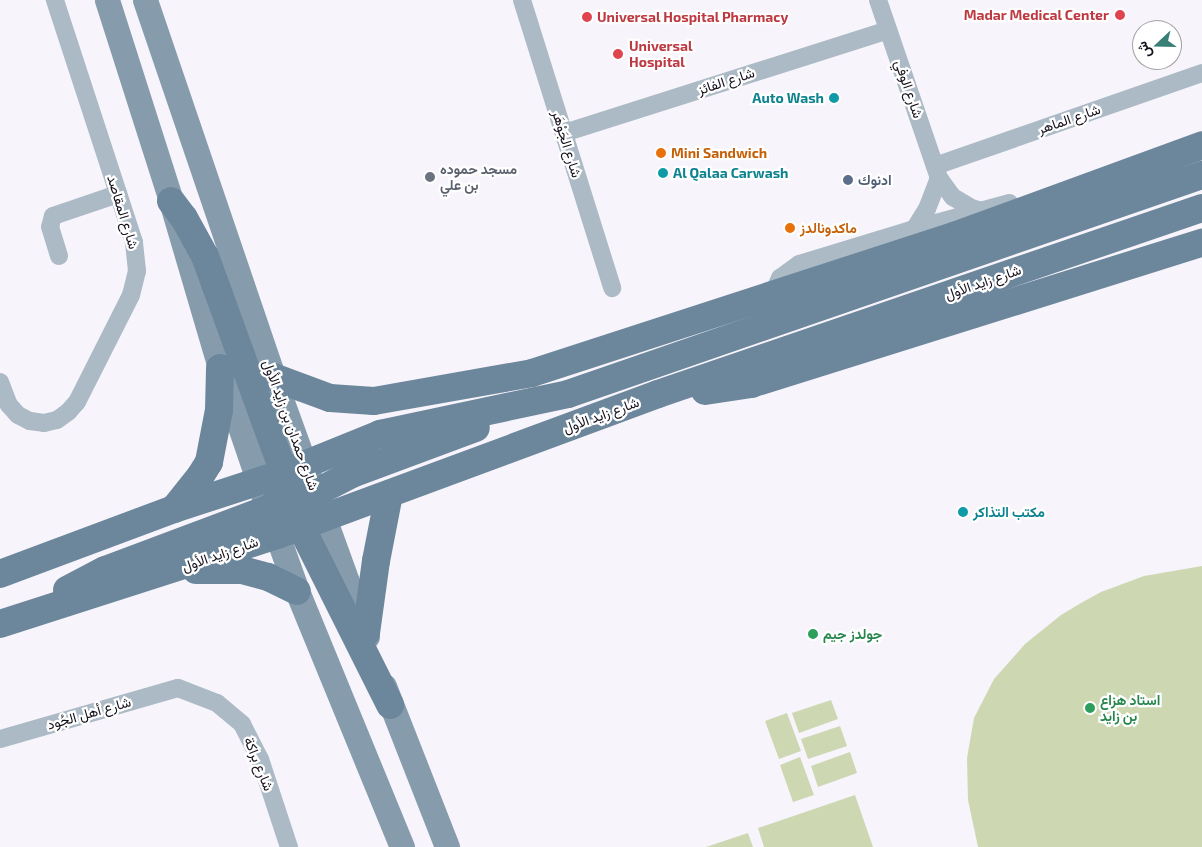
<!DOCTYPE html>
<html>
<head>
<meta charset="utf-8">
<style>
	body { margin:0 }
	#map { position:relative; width:1202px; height:847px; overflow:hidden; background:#f7f4fb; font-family:"Exo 2",Vazirmatn,sans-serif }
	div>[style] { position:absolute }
	.green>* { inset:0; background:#cdd8b3 }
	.minor>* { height:18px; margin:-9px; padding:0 9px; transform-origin:9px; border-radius:9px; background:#abbac5 }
	.secondary>* { height:25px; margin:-12.5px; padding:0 12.5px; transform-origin:12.5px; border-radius:12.5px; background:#869cad }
	.primary>* { height:28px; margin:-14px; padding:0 14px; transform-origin:14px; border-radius:14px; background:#6c879c }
	.dots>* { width:14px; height:14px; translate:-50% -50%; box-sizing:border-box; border:2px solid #fff; border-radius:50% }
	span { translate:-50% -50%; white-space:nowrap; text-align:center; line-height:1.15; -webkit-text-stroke:4.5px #fff; paint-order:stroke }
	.health-label { font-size:14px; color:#be3a42; font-weight:700 }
	.right { translate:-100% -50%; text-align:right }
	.left { translate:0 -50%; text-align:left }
	.street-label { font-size:14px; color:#15111c }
	.culture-label { font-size:14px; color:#0d838f; font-weight:700 }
	.food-label { font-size:14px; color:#c56008; font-weight:700 }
	.worship-label { font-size:14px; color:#5b616d; font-weight:700 }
	.service-label { font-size:14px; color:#4e5e75; font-weight:700 }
	.leisure-label { font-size:14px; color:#27864d; font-weight:700 }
	.north { position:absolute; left:1132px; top:20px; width:50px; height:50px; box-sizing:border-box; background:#fff; border:1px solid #a1a0a4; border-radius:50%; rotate:249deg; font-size:14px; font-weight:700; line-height:20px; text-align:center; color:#15111c }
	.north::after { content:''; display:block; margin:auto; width:18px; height:22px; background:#397f76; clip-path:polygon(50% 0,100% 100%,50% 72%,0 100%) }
</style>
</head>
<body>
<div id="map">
	<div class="green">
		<div style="clip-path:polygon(1202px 566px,1202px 847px,978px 847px,968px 800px,967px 758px,974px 718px,994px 679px,1025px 644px,1061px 615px,1081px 603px,1101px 592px,1144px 576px)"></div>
		<div style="clip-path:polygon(831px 700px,838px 719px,799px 733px,792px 713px)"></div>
		<div style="clip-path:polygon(787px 713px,801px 751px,779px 759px,765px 721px)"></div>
		<div style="clip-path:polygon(840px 726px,847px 746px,808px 759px,801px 739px)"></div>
		<div style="clip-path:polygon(850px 752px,857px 773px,818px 787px,811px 766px)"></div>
		<div style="clip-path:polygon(800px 757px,814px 795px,793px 802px,780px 765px)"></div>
		<div style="clip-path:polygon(855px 795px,873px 847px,764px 847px,758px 828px)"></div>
		<div style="clip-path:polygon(748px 833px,753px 847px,706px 847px)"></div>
	</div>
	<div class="minor">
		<div style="left:522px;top:0;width:302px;rotate:72.6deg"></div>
		<div style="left:878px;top:0;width:188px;rotate:71.1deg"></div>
		<div style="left:939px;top:178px;width:24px;rotate:54deg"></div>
		<div style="left:953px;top:197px;width:21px;rotate:31deg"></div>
		<div style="left:971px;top:208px;width:11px;rotate:15deg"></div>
		<div style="left:564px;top:133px;width:340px;rotate:-17.6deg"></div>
		<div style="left:935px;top:166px;width:283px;rotate:-19.2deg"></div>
		<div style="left:915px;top:228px;width:22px;rotate:-58deg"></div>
		<div style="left:927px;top:209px;width:33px;rotate:-69deg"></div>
		<div style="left:59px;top:256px;width:30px;rotate:-107deg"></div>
		<div style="left:50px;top:227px;width:11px;rotate:-75deg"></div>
		<div style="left:53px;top:216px;width:69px;rotate:-18.7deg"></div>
		<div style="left:772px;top:296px;width:20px;rotate:-66deg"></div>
		<div style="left:780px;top:278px;width:24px;rotate:-36deg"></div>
		<div style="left:799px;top:264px;width:120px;rotate:-16.9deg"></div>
		<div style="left:914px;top:229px;width:99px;rotate:-15.2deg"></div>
		<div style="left:0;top:382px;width:25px;rotate:69deg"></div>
		<div style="left:9px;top:405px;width:13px;rotate:48deg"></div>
		<div style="left:18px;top:415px;width:13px;rotate:27deg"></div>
		<div style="left:30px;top:421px;width:14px;rotate:8deg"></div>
		<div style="left:44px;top:423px;width:13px;rotate:-13deg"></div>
		<div style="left:57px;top:420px;width:14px;rotate:-36deg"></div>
		<div style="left:68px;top:412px;width:13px;rotate:-48deg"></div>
		<div style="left:77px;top:402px;width:120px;rotate:-63.2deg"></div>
		<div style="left:131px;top:295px;width:25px;rotate:-76deg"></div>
		<div style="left:137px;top:271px;width:29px;rotate:-96deg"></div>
		<div style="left:134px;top:242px;width:255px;rotate:-108.1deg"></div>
		<div style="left:0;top:739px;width:185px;rotate:-16deg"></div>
		<div style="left:178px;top:688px;width:42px;rotate:21deg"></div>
		<div style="left:217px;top:703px;width:33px;rotate:40deg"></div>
		<div style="left:242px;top:724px;width:39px;rotate:63deg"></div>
		<div style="left:260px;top:759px;width:93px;rotate:71.8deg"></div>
	</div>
	<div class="secondary">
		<div style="left:107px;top:0;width:211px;rotate:72.3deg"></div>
		<div style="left:171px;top:201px;width:174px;rotate:73.6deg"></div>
		<div style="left:220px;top:368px;width:176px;rotate:71.2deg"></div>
		<div style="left:277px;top:535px;width:59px;rotate:70.3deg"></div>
		<div style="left:297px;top:591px;width:277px;rotate:67.7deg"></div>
		<div style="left:145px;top:0;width:398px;rotate:71.2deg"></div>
		<div style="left:273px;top:377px;width:276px;rotate:70.1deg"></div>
		<div style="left:384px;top:686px;width:173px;rotate:68.6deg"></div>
	</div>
	<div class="primary">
		<div style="left:171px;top:201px;width:21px;rotate:53deg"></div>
		<div style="left:184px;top:218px;width:43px;rotate:61.1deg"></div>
		<div style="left:205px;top:256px;width:231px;rotate:70deg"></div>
		<div style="left:284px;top:473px;width:36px;rotate:58deg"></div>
		<div style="left:303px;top:504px;width:25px;rotate:32deg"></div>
		<div style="left:273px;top:377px;width:61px;rotate:20.2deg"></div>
		<div style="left:330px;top:398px;width:44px;rotate:3.9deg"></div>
		<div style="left:374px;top:401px;width:160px;rotate:-10deg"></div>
		<div style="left:532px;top:373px;width:444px;rotate:-18deg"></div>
		<div style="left:954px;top:236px;width:264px;rotate:-20.1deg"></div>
		<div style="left:705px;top:391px;width:47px;rotate:-8.7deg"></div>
		<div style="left:751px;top:384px;width:473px;rotate:-17.4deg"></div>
		<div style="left:174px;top:509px;width:43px;rotate:-51.5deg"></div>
		<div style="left:201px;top:475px;width:15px;rotate:-58deg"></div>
		<div style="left:209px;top:462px;width:53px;rotate:-79.1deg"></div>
		<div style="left:219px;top:410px;width:42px;rotate:-88.6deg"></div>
		<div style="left:293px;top:511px;width:217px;rotate:63.4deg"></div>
		<div style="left:291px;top:516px;width:33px;rotate:-44deg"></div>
		<div style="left:315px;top:493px;width:42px;rotate:-27.2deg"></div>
		<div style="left:352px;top:474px;width:132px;rotate:-20.4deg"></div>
		<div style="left:196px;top:570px;width:46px"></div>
		<div style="left:242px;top:570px;width:27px;rotate:15deg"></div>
		<div style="left:268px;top:577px;width:32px;rotate:26deg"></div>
		<div style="left:0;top:574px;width:186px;rotate:-20.5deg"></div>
		<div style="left:174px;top:509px;width:116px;rotate:-18.1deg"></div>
		<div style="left:284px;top:473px;width:104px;rotate:-22.1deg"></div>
		<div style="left:380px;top:434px;width:192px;rotate:-12deg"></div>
		<div style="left:568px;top:394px;width:671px;rotate:-19.06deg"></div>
		<div style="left:67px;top:590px;width:43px;rotate:-27.8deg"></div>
		<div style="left:105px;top:570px;width:174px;rotate:-20.5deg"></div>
		<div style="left:268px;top:509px;width:21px;rotate:-35deg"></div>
		<div style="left:285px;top:497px;width:29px;rotate:-59deg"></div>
		<div style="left:0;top:624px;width:291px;rotate:-17.8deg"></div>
		<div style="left:277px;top:535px;width:406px;rotate:-20.3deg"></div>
		<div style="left:658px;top:394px;width:575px;rotate:-18.88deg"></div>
		<div style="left:366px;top:633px;width:73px;rotate:-82.1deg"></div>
		<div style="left:376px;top:561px;width:68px;rotate:-79deg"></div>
	</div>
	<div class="dots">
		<div style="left:1120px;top:15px;background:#e0444e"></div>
		<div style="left:587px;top:17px;background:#e0444e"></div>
		<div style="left:618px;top:54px;background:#e0444e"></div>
		<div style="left:834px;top:98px;background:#0f9aa8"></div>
		<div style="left:661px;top:153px;background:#e8710a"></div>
		<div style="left:663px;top:173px;background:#0f9aa8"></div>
		<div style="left:430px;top:177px;background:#6b7280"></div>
		<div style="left:848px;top:180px;background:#5c6f8a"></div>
		<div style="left:790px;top:228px;background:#e8710a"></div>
		<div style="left:963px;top:512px;background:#0f9aa8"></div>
		<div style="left:813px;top:634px;background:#2e9e5b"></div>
		<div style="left:1090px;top:708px;background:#2e9e5b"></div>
	</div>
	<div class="health-label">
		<span class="right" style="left:1109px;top:15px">Madar Medical Center</span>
		<span class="left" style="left:597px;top:17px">Universal Hospital Pharmacy</span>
		<span class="left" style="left:629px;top:54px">Universal<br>Hospital</span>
	</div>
	<div class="street-label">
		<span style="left:726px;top:81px;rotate:-18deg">شارع الفائز</span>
		<span style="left:909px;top:89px;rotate:71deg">شارع الوفي</span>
		<span style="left:1069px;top:119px;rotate:-19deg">شارع الماهر</span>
		<span style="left:567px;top:144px;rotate:73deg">شارع الجَوْهَر</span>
		<span style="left:123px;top:212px;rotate:73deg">شارع المقاصد</span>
		<span style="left:983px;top:282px;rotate:-19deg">شارع زايد الأول</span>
		<span style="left:601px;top:415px;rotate:-20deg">شارع زايد الأول</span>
		<span style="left:291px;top:425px;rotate:70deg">شارع حمدان بن زايد الأول</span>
		<span style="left:220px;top:554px;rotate:-19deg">شارع زايد الأول</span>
		<span style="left:89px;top:713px;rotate:-16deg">شارع أهل الجُود</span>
		<span style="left:259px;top:764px;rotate:68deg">شارع براكة</span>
	</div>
	<div class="culture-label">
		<span class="right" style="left:824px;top:98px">Auto Wash</span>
		<span class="left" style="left:673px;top:173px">Al Qalaa Carwash</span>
		<span class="left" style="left:973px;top:512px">مكتب التذاكر</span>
	</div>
	<div class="food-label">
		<span class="left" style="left:671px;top:153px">Mini Sandwich</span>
		<span class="left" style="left:800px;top:228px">ماكدونالدز</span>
	</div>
	<div class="worship-label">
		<span class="left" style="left:440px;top:177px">مسجد حموده<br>بن علي</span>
	</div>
	<div class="service-label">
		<span class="left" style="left:858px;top:180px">ادنوك</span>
	</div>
	<div class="leisure-label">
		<span class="left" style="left:823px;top:634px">جولدز جيم</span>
		<span class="left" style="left:1100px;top:708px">استاد هزاع<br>بن زايد</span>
	</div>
	<div class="north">ش</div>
</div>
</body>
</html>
